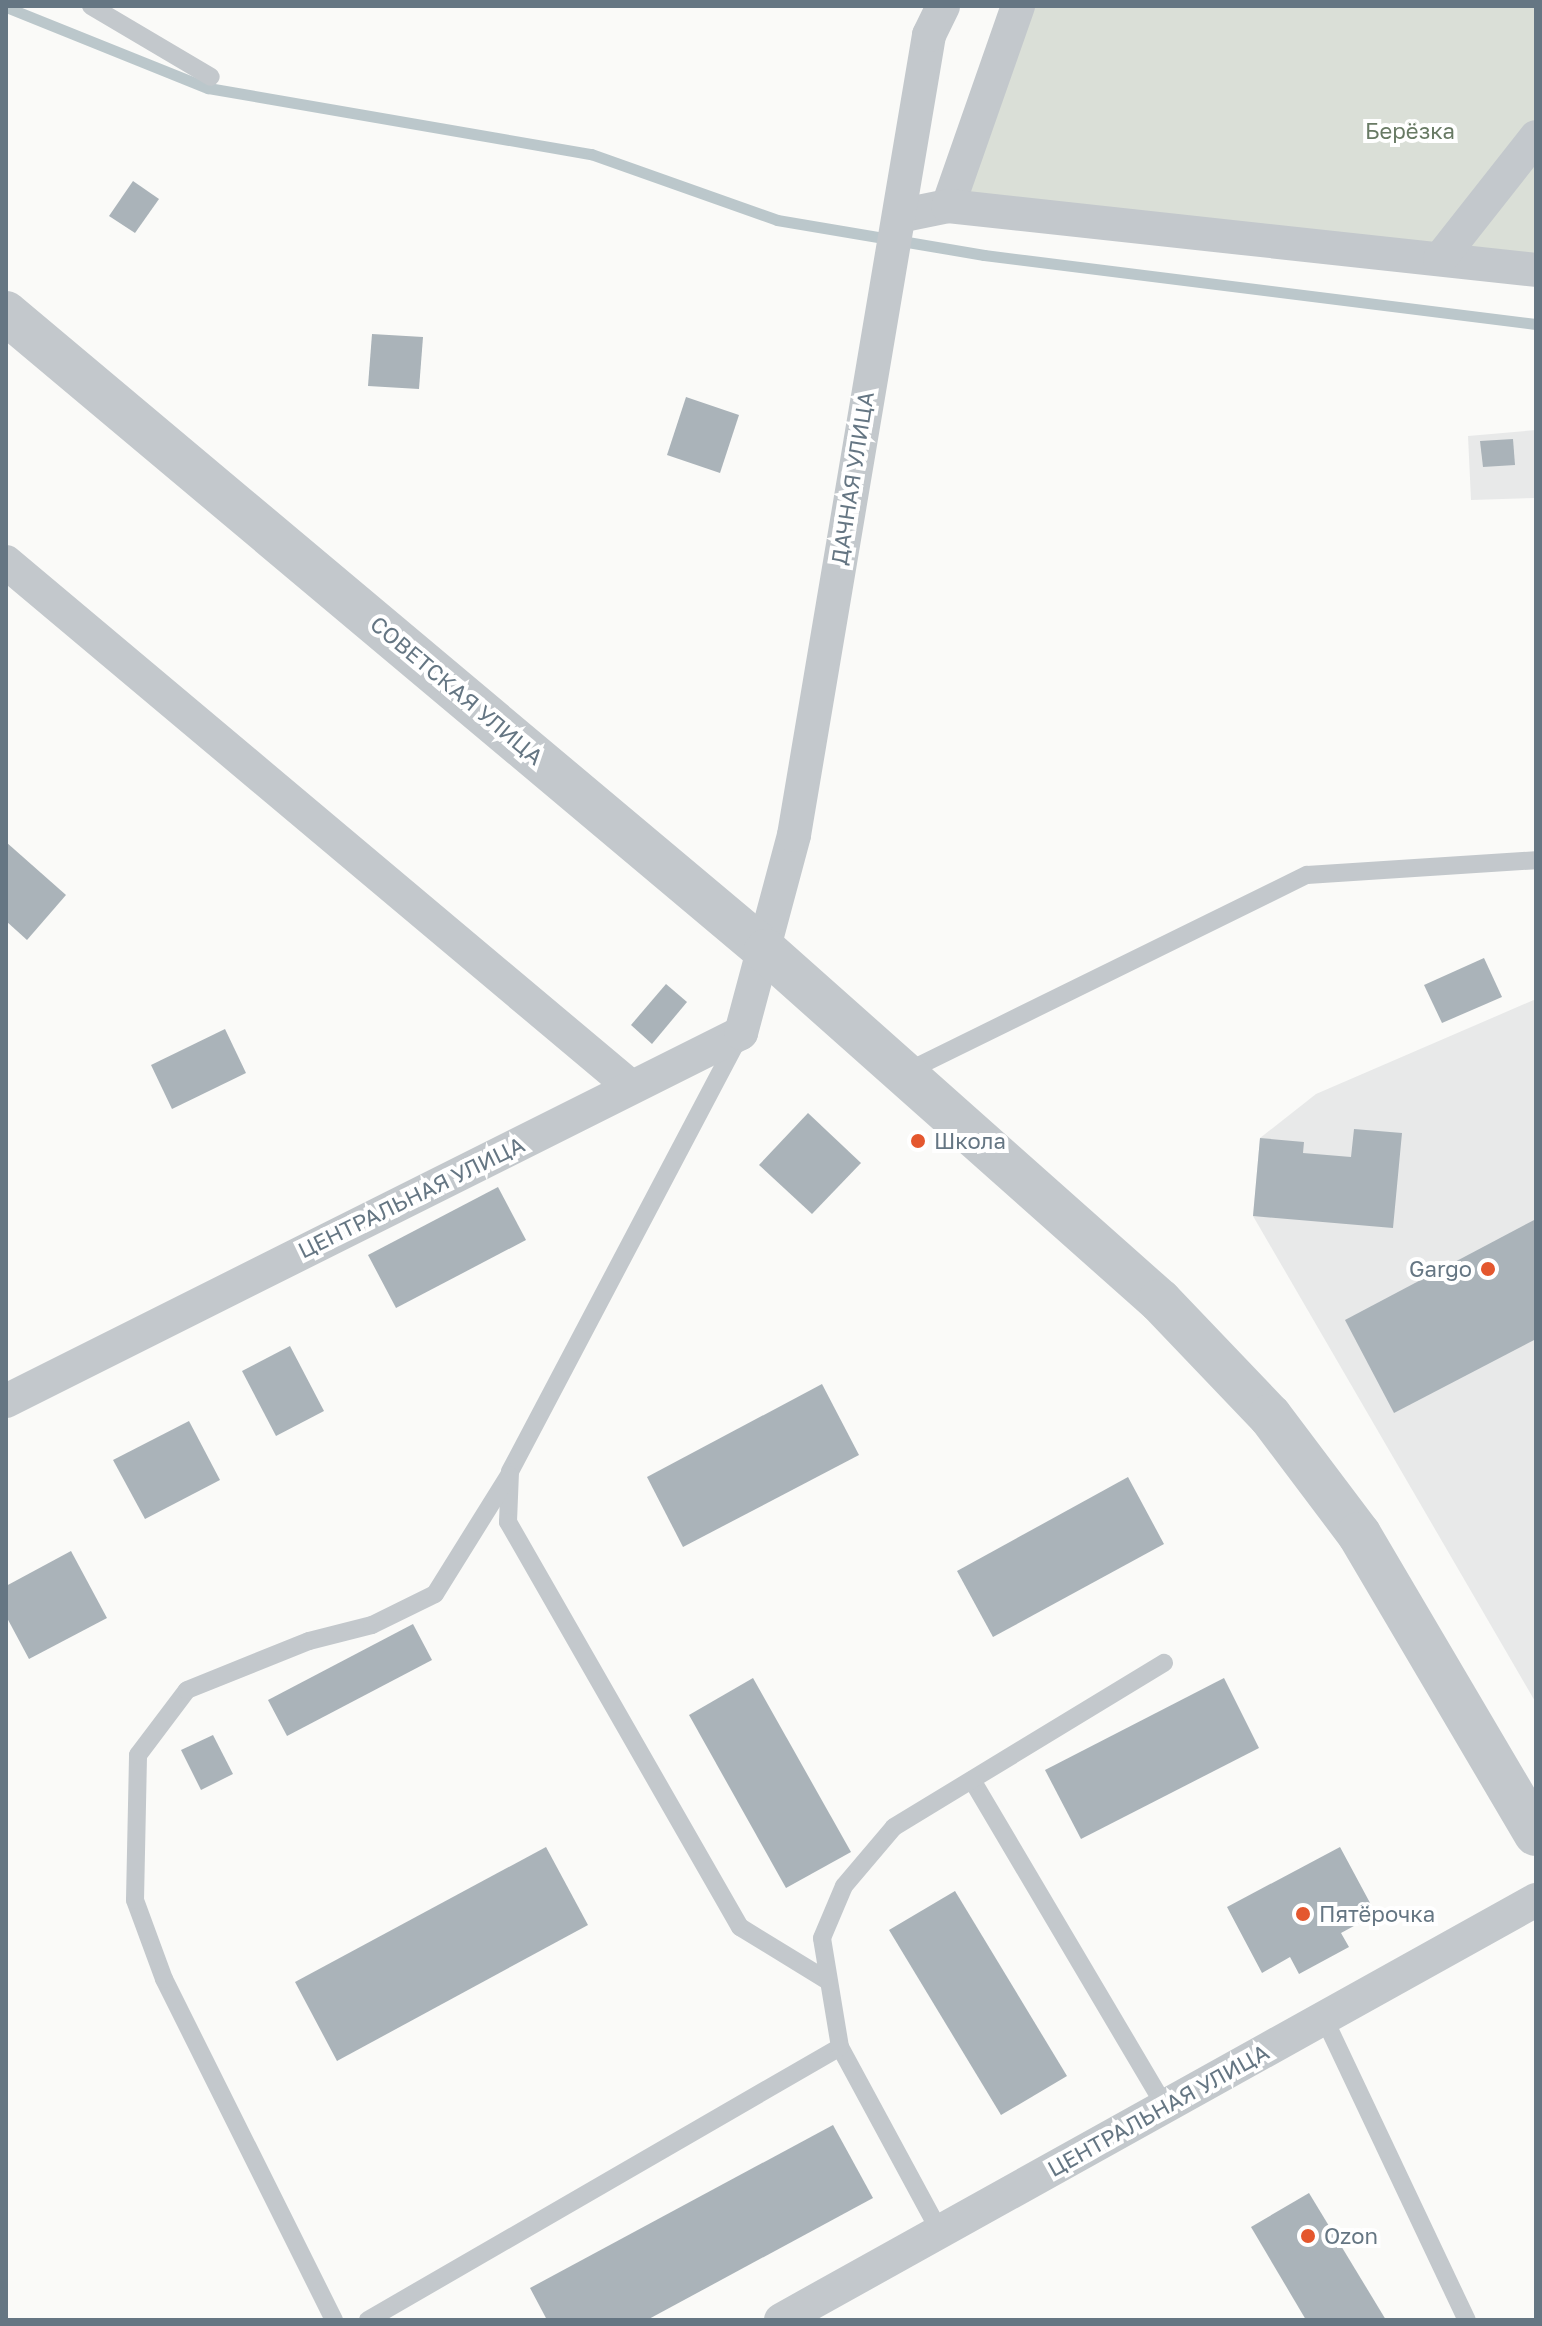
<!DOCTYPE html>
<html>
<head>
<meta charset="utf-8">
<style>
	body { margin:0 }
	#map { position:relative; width:1542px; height:2326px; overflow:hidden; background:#fafaf8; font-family:"Golos Text",sans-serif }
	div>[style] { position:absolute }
	.built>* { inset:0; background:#e8e9e9 }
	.green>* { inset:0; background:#dadfd7 }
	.stream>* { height:11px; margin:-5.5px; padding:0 5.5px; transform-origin:5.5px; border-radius:5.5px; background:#bbc7cb }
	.building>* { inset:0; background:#aab3b9 }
	.service>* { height:18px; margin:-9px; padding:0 9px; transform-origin:9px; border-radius:9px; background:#c3c8cc }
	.minor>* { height:34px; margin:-17px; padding:0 17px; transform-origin:17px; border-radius:17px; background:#c3c8cc }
	.tertiary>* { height:44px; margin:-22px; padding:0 22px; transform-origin:22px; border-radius:22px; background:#c3c8cc }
	.dots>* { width:22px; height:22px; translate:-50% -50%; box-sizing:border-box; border:4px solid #fff; border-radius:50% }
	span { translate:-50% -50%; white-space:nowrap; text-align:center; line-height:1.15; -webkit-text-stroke:8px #fff; paint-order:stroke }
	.park-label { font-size:22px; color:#687a64 }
	.street-label { font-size:22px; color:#657683 }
	.poi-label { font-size:22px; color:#657683 }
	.left { translate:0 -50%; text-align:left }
	.right { translate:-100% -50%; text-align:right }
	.frame { position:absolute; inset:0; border:8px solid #657683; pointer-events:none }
</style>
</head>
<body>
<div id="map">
	<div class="built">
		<div style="clip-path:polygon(1536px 430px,1536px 498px,1471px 500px,1468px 436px)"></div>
		<div style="clip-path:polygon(1536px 999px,1536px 1703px,1253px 1216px,1260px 1138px,1316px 1094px)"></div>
	</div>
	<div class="green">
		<div style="clip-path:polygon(1018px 6px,1536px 6px,1536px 270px,948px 206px)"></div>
	</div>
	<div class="stream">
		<div style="left:6px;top:7px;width:218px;rotate:21.9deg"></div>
		<div style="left:208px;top:88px;width:389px;rotate:9.8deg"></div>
		<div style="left:591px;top:154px;width:197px;rotate:19.5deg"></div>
		<div style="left:777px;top:220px;width:210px;rotate:9.6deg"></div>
		<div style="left:984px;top:255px;width:556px;rotate:7.13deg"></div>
	</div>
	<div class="building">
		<div style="clip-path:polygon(133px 181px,159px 199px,135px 233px,109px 216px)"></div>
		<div style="clip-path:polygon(372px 334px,423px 337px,419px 389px,368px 386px)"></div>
		<div style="clip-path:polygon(686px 397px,739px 415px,720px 473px,667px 455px)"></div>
		<div style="clip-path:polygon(1513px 439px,1515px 465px,1483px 467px,1480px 441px)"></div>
		<div style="clip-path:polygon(6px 842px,66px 895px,27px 940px,6px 921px)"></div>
		<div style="clip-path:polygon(1484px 958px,1502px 997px,1442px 1023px,1424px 985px)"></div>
		<div style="clip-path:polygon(666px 984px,687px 1002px,652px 1044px,631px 1025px)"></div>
		<div style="clip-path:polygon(225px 1029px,246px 1073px,172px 1109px,151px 1065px)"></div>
		<div style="clip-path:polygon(808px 1113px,861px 1163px,812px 1214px,759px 1165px)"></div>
		<div style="clip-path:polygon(1354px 1129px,1402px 1133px,1393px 1228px,1253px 1216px,1260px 1138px,1304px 1142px,1303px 1153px,1351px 1157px)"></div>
		<div style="clip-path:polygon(498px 1187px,526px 1240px,396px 1308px,368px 1255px)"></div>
		<div style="clip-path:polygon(1536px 1219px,1536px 1339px,1394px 1413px,1345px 1320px)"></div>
		<div style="clip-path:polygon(290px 1346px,324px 1411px,276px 1436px,242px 1371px)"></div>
		<div style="clip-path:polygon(822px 1384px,859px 1455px,683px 1547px,647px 1477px)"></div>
		<div style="clip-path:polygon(189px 1421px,220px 1480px,145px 1519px,113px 1460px)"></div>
		<div style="clip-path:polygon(1128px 1477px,1164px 1544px,993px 1637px,957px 1571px)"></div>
		<div style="clip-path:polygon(71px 1551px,107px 1618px,29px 1659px,6px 1616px,6px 1586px)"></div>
		<div style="clip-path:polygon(413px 1624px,432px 1660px,287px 1736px,268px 1700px)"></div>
		<div style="clip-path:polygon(753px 1678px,851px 1852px,786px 1888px,689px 1715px)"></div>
		<div style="clip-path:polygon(1224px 1678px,1259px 1748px,1081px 1839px,1045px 1770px)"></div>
		<div style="clip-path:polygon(213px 1735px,233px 1774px,201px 1790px,181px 1750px)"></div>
		<div style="clip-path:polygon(546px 1847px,588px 1925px,337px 2061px,295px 1982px)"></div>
		<div style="clip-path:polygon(1340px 1847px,1376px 1914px,1341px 1933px,1349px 1947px,1299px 1974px,1290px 1957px,1262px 1973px,1227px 1907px)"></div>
		<div style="clip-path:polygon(955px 1891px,1067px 2076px,1001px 2115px,889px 1930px)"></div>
		<div style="clip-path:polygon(833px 2125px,873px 2198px,647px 2320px,547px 2320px,530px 2288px)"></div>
		<div style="clip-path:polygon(1309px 2193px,1386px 2320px,1306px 2320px,1251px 2227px)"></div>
	</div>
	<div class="service">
		<div style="left:91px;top:6px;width:139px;rotate:30.6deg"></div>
		<div style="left:738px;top:1039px;width:489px;rotate:117.8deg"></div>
		<div style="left:510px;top:1472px;width:50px;rotate:92.3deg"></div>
		<div style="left:508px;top:1522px;width:467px;rotate:60.2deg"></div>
		<div style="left:740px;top:1927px;width:100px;rotate:31.5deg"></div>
		<div style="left:904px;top:1073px;width:449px;rotate:-26.2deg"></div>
		<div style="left:1307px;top:875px;width:229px;rotate:-3.7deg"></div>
		<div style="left:972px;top:1780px;width:379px;rotate:59.4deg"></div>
		<div style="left:1324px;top:2018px;width:334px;rotate:64.7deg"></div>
		<div style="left:840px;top:2047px;width:210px;rotate:61.6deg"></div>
		<div style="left:334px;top:2320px;width:381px;rotate:-116.5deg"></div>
		<div style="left:164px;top:1979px;width:84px;rotate:-110.2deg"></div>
		<div style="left:135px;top:1900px;width:145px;rotate:-88.8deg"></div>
		<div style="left:138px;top:1755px;width:81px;rotate:-53deg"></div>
		<div style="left:187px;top:1690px;width:131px;rotate:-21.9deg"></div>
		<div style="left:309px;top:1641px;width:65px;rotate:-14.3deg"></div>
		<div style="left:372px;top:1625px;width:70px;rotate:-26.2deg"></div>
		<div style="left:435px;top:1594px;width:140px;rotate:-58.1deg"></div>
		<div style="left:368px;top:2320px;width:545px;rotate:-30.04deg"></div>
		<div style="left:840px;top:2047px;width:110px;rotate:-99.4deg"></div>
		<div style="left:822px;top:1938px;width:56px;rotate:-67.1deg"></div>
		<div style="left:844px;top:1886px;width:77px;rotate:-49.7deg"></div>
		<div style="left:894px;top:1827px;width:316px;rotate:-31.3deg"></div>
	</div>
	<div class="minor">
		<div style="left:948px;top:206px;width:212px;rotate:-70.7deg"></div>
		<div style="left:899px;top:216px;width:50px;rotate:-11.5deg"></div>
		<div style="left:948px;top:206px;width:591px;rotate:6.21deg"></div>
		<div style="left:1440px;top:259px;width:155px;rotate:-51.8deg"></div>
		<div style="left:6px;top:562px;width:816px;rotate:40.03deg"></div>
		<div style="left:6px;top:1401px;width:822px;rotate:-26.6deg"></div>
		<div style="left:741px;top:1033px;width:205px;rotate:-75deg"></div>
		<div style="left:794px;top:835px;width:811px;rotate:-80.42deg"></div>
		<div style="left:929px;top:35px;width:32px;rotate:-64deg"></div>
		<div style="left:781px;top:2320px;width:864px;rotate:-29.09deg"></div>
	</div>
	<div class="tertiary">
		<div style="left:6px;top:313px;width:992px;rotate:40.01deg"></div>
		<div style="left:766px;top:951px;width:527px;rotate:41.62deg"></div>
		<div style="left:1160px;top:1301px;width:159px;rotate:46.3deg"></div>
		<div style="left:1270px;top:1416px;width:148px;rotate:53deg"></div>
		<div style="left:1359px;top:1534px;width:348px;rotate:59.5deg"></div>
	</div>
	<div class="dots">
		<div style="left:918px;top:1141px;background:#e4572e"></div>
		<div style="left:1488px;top:1269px;background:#e4572e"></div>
		<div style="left:1303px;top:1914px;background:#e4572e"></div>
		<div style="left:1308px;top:2236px;background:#e4572e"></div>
	</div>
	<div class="park-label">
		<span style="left:1410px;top:131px">Берёзка</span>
	</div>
	<div class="street-label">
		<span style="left:852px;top:478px;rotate:-81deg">ДАЧНАЯ УЛИЦА</span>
		<span style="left:457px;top:690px;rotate:40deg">СОВЕТСКАЯ УЛИЦА</span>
		<span style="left:411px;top:1197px;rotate:-26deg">ЦЕНТРАЛЬНАЯ УЛИЦА</span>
		<span style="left:1158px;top:2110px;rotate:-29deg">ЦЕНТРАЛЬНАЯ УЛИЦА</span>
	</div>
	<div class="poi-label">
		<span class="left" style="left:934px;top:1141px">Школа</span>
		<span class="right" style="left:1472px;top:1269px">Gargo</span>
		<span class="left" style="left:1319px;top:1914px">Пятёрочка</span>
		<span class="left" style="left:1324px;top:2236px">Ozon</span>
	</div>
	<div class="frame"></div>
</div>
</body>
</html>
